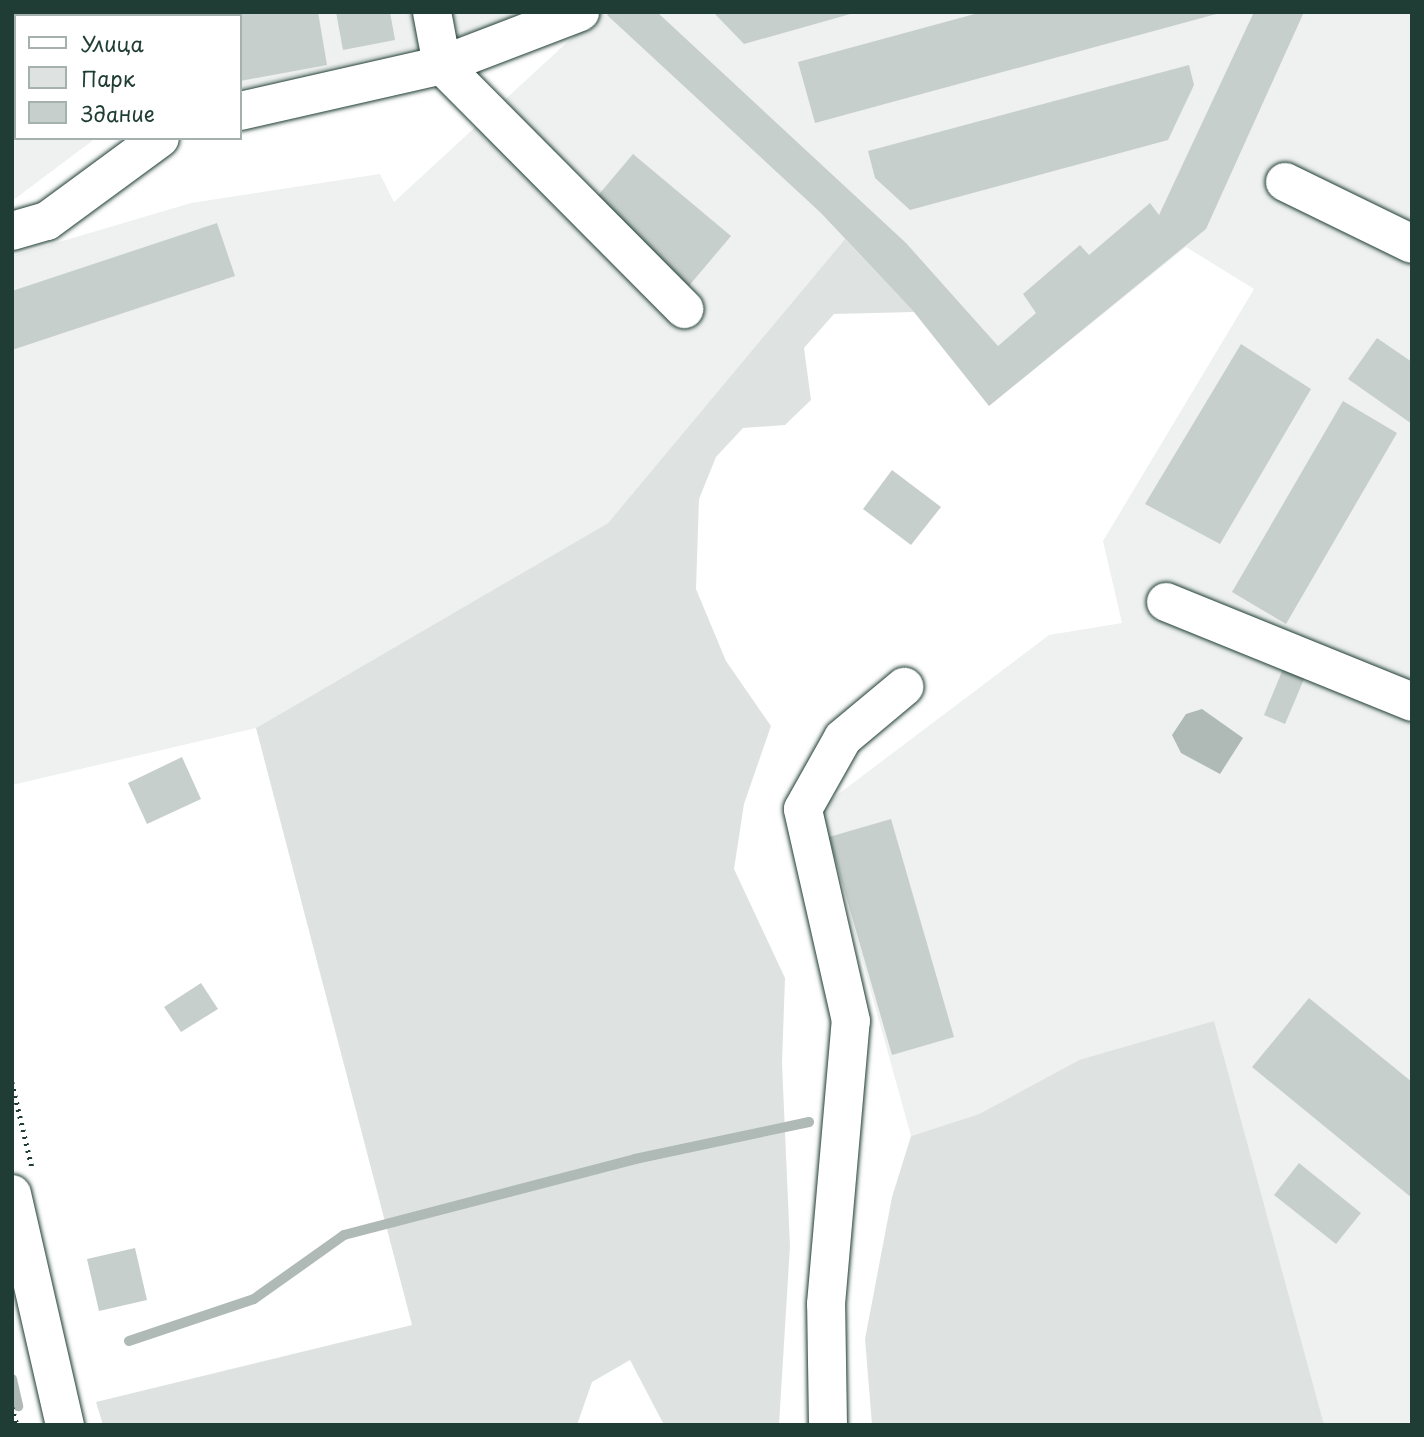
<!DOCTYPE html>
<html>
<head>
<meta charset="utf-8">
<style>
	body { margin:0 }
	#map { position:relative; width:1424px; height:1437px; overflow:hidden; background:#fff; font-family:"Playpen Sans",sans-serif }
	div>[style] { position:absolute }
	.built>* { inset:0; background:#eef1f0 }
	.green>* { inset:0; background:#dee3e2 }
	.water>* { inset:0; background:#afbab7 }
	.stream>* { height:10px; margin:-5px; padding:0 5px; transform-origin:5px; border-radius:5px; background:#afbab7 }
	.building>* { inset:0; background:#c7cfcc }
	.path>* { height:4.5px; margin-top:-2.25px; transform-origin:0; background:repeating-linear-gradient(90deg,#1f3d34 0 2px,transparent 0 7px) }
	.roads { filter:drop-shadow(0 0 2px #1f3d34) drop-shadow(0 0 2px #1f3d34) }
	.minor>* { height:38px; margin:-19px; padding:0 19px; transform-origin:19px; border-radius:19px; background:#fff }
	.major>* { height:38px; margin:-19px; padding:0 19px; transform-origin:19px; border-radius:19px; background:#fff }
	span { translate:-50% -50%; white-space:nowrap; text-align:center; line-height:1.15; -webkit-text-stroke:5px #fff; paint-order:stroke }
	.frame { position:absolute; inset:0; border:14px solid #1f3d34; pointer-events:none }
	.legend { position:absolute; left:14px; top:14px; width:228px; height:126px; box-sizing:border-box; background:#fff; border:2px solid #a5b1ae; margin:0; padding:9px 12px; list-style:none; font-size:21px; color:#1f3d34 }
	.legend li { display:flex; align-items:center; gap:14px; height:35px }
	.legend b { width:35px; border:2px solid #a5b1ae }
</style>
</head>
<body>
<div id="map">
	<div class="built">
		<div style="clip-path:polygon(12px 12px,536px 12px,437px 43px,240px 89px,240px 16px,16px 16px,16px 138px,96px 138px,12px 201px)"></div>
		<div style="clip-path:polygon(600px 12px,1412px 12px,1412px 1425px,1322px 1425px,1079px 1060px,979px 1114px,911px 1136px,820px 808px,1049px 635px,1122px 623px,1103px 541px,1254px 289px,1186px 247px,989px 406px,914px 312px,845px 239px,608px 523px,256px 728px,12px 785px,12px 256px,191px 203px,380px 174px,394px 202px)"></div>
	</div>
	<div class="green">
		<div style="clip-path:polygon(845px 239px,914px 312px,834px 314px,804px 348px,811px 400px,785px 425px,743px 428px,716px 457px,699px 499px,696px 589px,726px 661px,771px 726px,744px 804px,734px 869px,785px 978px,782px 1063px,790px 1246px,779px 1425px,664px 1425px,630px 1360px,592px 1382px,577px 1425px,103px 1425px,96px 1402px,412px 1325px,256px 728px,608px 523px)"></div>
		<div style="clip-path:polygon(1214px 1021px,1324px 1425px,872px 1425px,865px 1339px,892px 1197px,911px 1136px,979px 1114px,1079px 1060px)"></div>
	</div>
	<div class="water">
		<div style="clip-path:polygon(1202px 709px,1243px 738px,1220px 774px,1181px 753px,1172px 735px,1186px 714px)"></div>
	</div>
	<div class="stream">
		<div style="left:129px;top:1341px;width:132px;rotate:-18.6deg"></div>
		<div style="left:254px;top:1299px;width:110px;rotate:-35.4deg"></div>
		<div style="left:344px;top:1235px;width:301px;rotate:-14.6deg"></div>
		<div style="left:635px;top:1159px;width:178px;rotate:-12deg"></div>
		<div style="left:12px;top:1379px;width:28px;rotate:77deg"></div>
	</div>
	<div class="building">
		<div style="clip-path:polygon(13px 12px,56px 12px,57px 16px,14px 16px)"></div>
		<div style="clip-path:polygon(226px 12px,318px 12px,327px 65px,240px 81px,240px 16px)"></div>
		<div style="clip-path:polygon(336px 12px,390px 12px,395px 40px,343px 50px)"></div>
		<div style="clip-path:polygon(611px 12px,657px 12px,906px 243px,998px 346px,1036px 313px,1023px 294px,1080px 245px,1089px 255px,1150px 203px,1159px 215px,1254px 12px,1304px 12px,1206px 229px,989px 406px,914px 312px,821px 213px,607px 15px)"></div>
		<div style="clip-path:polygon(713px 12px,854px 12px,854px 13px,744px 44px)"></div>
		<div style="clip-path:polygon(982px 12px,1220px 12px,1220px 13px,815px 123px,798px 62px)"></div>
		<div style="clip-path:polygon(1189px 65px,1194px 85px,1168px 140px,910px 210px,875px 178px,868px 151px)"></div>
		<div style="clip-path:polygon(633px 154px,731px 236px,688px 287px,590px 205px)"></div>
		<div style="clip-path:polygon(217px 223px,235px 276px,12px 350px,12px 291px)"></div>
		<div style="clip-path:polygon(1377px 338px,1412px 362px,1412px 424px,1348px 379px)"></div>
		<div style="clip-path:polygon(1241px 344px,1311px 389px,1220px 544px,1145px 504px)"></div>
		<div style="clip-path:polygon(1343px 401px,1397px 433px,1286px 624px,1232px 592px)"></div>
		<div style="clip-path:polygon(892px 470px,941px 507px,911px 545px,863px 509px)"></div>
		<div style="clip-path:polygon(1285px 664px,1307px 672px,1285px 724px,1264px 715px)"></div>
		<div style="clip-path:polygon(182px 757px,201px 799px,147px 824px,128px 783px)"></div>
		<div style="clip-path:polygon(891px 819px,954px 1037px,892px 1055px,829px 837px)"></div>
		<div style="clip-path:polygon(201px 983px,218px 1009px,181px 1032px,164px 1007px)"></div>
		<div style="clip-path:polygon(1309px 998px,1412px 1082px,1412px 1198px,1252px 1067px)"></div>
		<div style="clip-path:polygon(1299px 1163px,1361px 1213px,1336px 1244px,1274px 1195px)"></div>
		<div style="clip-path:polygon(135px 1248px,147px 1300px,99px 1311px,87px 1259px)"></div>
	</div>
	<div class="path">
		<div style="left:12px;top:1082px;width:87px;rotate:76.8deg"></div>
		<div style="left:12px;top:1407px;width:19px;rotate:74deg"></div>
	</div>
	<div class="roads">
		<div class="minor">
			<div style="left:143px;top:12px;width:4px;rotate:76deg"></div>
			<div style="left:432px;top:12px;width:54px;rotate:79.3deg"></div>
			<div style="left:442px;top:65px;width:344px;rotate:45.2deg"></div>
			<div style="left:240px;top:111px;width:207px;rotate:-12.8deg"></div>
			<div style="left:442px;top:65px;width:148px;rotate:-21deg"></div>
			<div style="left:1285px;top:182px;width:141px;rotate:26deg"></div>
			<div style="left:12px;top:231px;width:36px;rotate:-16deg"></div>
			<div style="left:47px;top:221px;width:140px;rotate:-36.3deg"></div>
			<div style="left:1166px;top:602px;width:266px;rotate:22.1deg"></div>
			<div style="left:828px;top:1425px;width:121px;rotate:-90.9deg"></div>
			<div style="left:826px;top:1304px;width:284px;rotate:-85deg"></div>
			<div style="left:851px;top:1021px;width:217px;rotate:-102.8deg"></div>
			<div style="left:803px;top:809px;width:81px;rotate:-60.6deg"></div>
			<div style="left:843px;top:738px;width:80px;rotate:-39.9deg"></div>
		</div>
		<div class="major">
			<div style="left:12px;top:1194px;width:237px;rotate:77.1deg"></div>
		</div>
	</div>
	<div class="frame"></div>
	<ul class="legend">
	<li><b style="height:9px;background:#fff"></b>Улица</li>
	<li><b style="height:19px;background:#dee3e2"></b>Парк</li>
	<li><b style="height:19px;background:#c7cfcc"></b>Здание</li>
	</ul>
</div>
</body>
</html>
